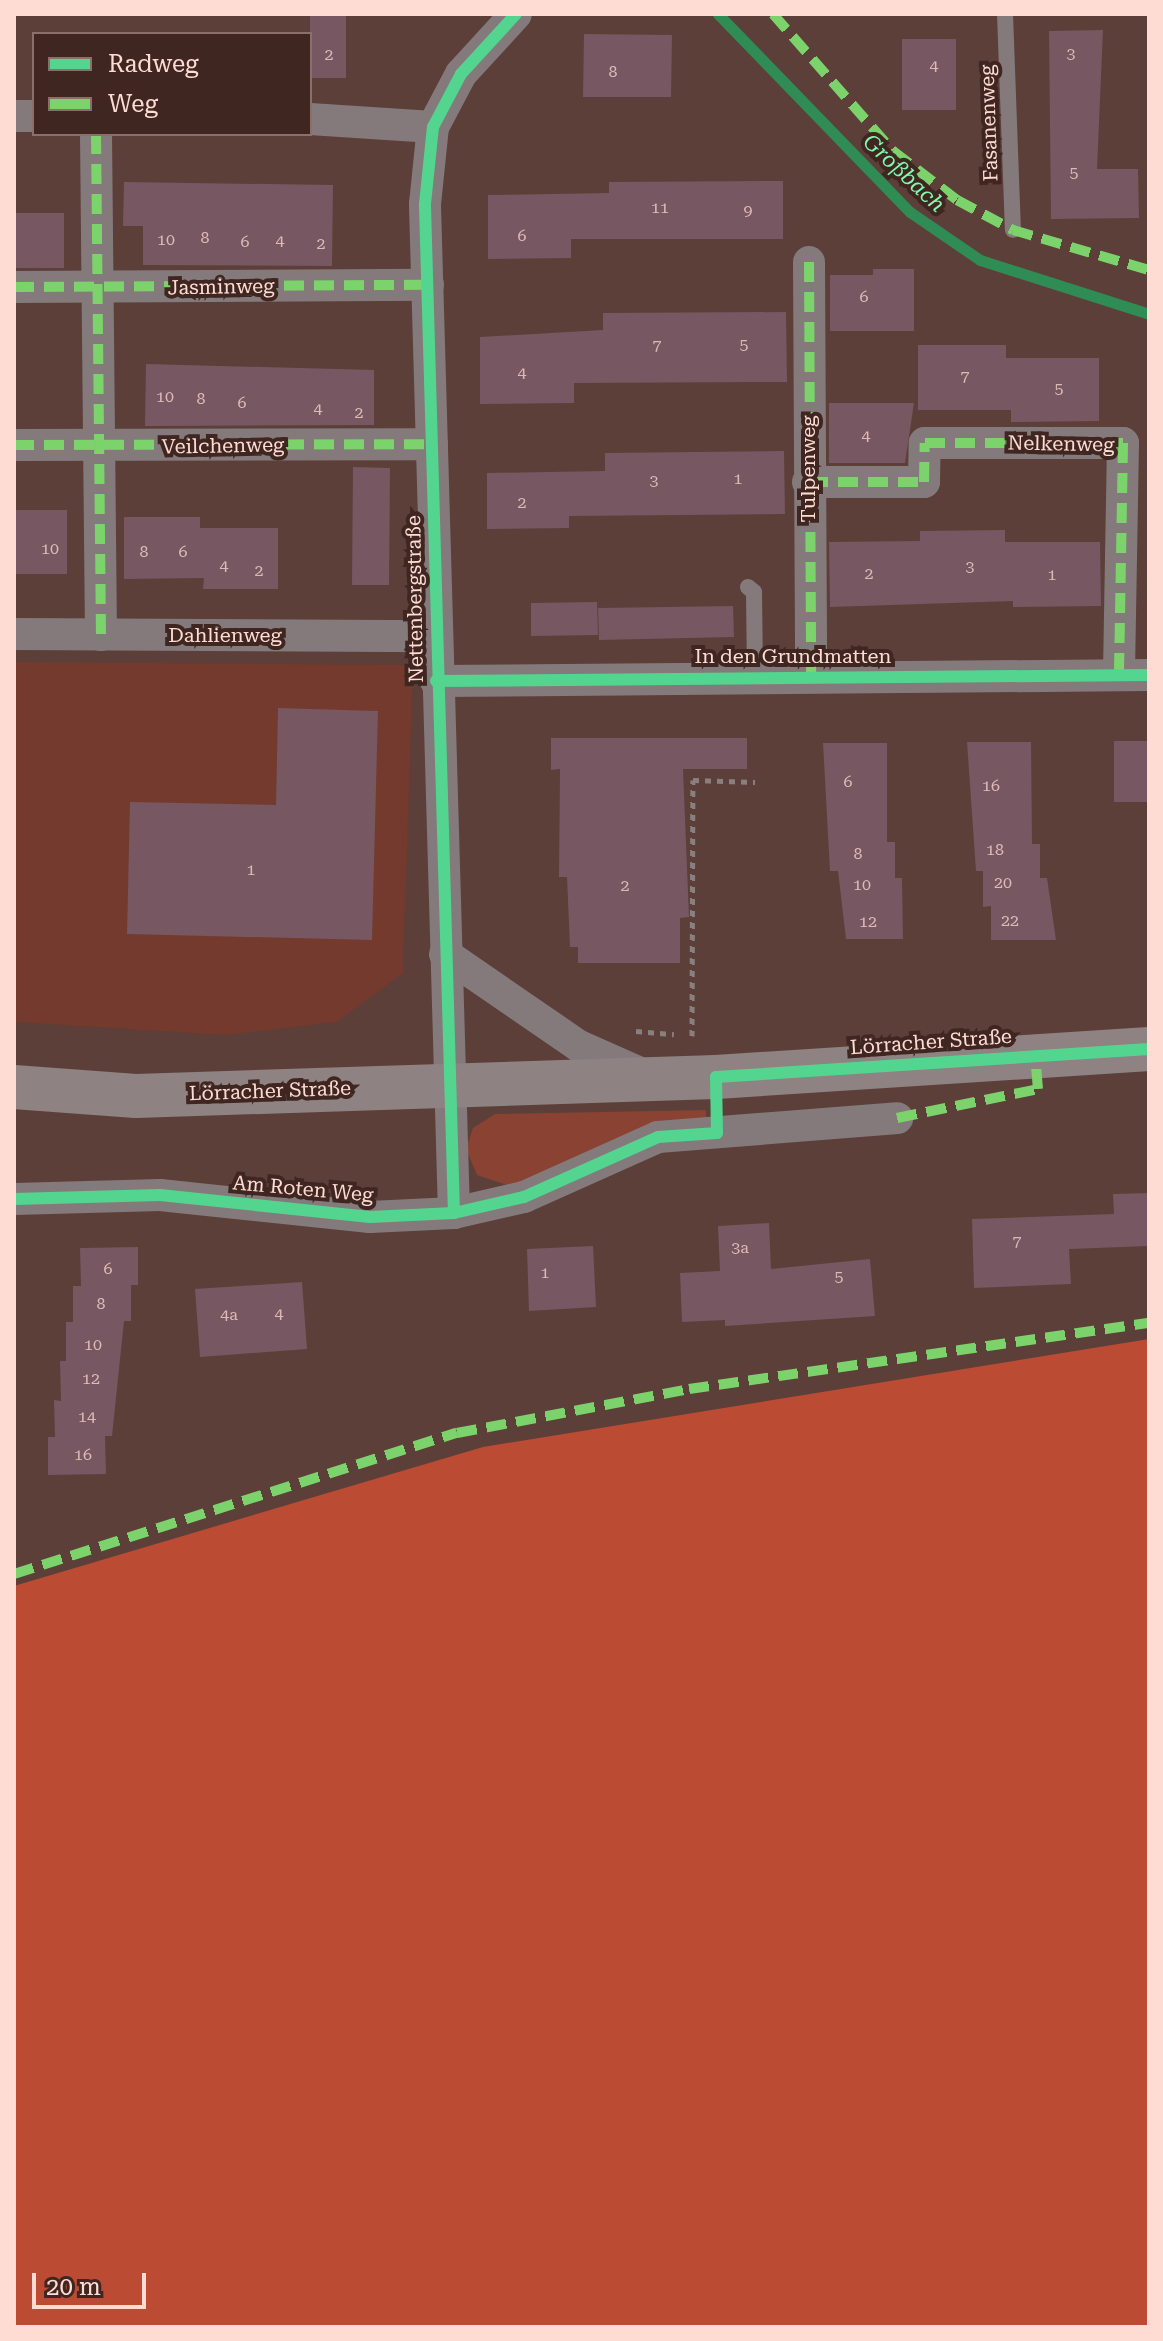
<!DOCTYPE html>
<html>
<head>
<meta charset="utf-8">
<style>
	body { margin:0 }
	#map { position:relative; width:1163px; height:2341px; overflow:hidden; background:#5c3f38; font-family:"Roboto Serif",serif }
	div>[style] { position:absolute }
	.built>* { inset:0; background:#733a2d }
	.green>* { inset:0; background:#8a4233 }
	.forest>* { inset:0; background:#bb4b33 }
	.stream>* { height:11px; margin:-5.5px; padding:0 5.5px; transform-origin:5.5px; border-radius:5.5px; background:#2f8c55 }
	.building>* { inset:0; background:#775762 }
	.path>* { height:5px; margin-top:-2.5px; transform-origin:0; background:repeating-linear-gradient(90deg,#8a7f7f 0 6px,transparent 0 12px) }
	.lane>* { height:16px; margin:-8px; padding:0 8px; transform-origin:8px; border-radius:8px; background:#847a7c }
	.street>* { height:32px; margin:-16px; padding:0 16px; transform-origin:16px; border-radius:16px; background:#847a7c }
	.primary>* { height:44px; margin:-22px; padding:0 22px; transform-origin:22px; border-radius:22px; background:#8f8282 }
	.quiet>* { height:10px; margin-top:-5px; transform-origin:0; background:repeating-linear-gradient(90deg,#7cd36c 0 20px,transparent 0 30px) }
	.cycleway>* { height:12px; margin:-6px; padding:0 6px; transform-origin:6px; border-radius:6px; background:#53d58f }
	span { translate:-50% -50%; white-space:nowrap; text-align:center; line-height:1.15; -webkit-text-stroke:8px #3f2620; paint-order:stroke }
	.number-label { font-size:16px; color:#dcbbb7 }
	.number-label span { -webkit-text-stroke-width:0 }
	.street-label { font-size:20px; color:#fedcd3 }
	.water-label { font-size:22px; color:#7ffaac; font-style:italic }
	.frame { position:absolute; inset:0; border:16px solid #fedcd3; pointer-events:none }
	.legend { position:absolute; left:32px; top:32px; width:280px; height:104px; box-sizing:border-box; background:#3f2620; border:2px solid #8b6f68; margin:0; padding:10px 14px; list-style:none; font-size:24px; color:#fedcd3 }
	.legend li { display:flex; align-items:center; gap:16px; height:40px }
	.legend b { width:40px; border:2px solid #8b6f68 }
	.scale { position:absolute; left:32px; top:2273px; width:114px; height:36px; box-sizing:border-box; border:4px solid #fedcd3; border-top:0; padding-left:10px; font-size:24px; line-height:28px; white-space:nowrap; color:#fedcd3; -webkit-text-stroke:6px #3f2620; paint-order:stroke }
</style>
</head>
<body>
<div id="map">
	<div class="built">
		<div style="clip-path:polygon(14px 662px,413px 665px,403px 973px,337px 1022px,225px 1035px,14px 1022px)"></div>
	</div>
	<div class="green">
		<div style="clip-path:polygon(706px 1110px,706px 1119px,510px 1186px,477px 1175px,466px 1149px,473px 1128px,495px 1114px)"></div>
	</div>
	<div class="forest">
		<div style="clip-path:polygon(1149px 1339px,1149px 2327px,14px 2327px,14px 1586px,483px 1447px)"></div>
	</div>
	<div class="stream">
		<div style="left:718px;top:14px;width:276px;rotate:45.9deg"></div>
		<div style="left:910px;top:212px;width:85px;rotate:34.4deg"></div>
		<div style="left:980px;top:260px;width:177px;rotate:17.7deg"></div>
	</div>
	<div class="building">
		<div style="clip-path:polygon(310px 14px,346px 14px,346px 78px,310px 78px)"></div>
		<div style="clip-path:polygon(1103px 30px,1097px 169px,1138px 169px,1139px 218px,1051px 219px,1049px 31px)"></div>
		<div style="clip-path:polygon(584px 34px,672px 35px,671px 97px,583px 97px)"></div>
		<div style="clip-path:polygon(902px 39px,956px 39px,956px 110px,902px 110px)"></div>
		<div style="clip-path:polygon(783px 181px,783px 239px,571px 239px,571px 258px,488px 259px,488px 195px,609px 193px,609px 182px)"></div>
		<div style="clip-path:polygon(124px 182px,333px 185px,332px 266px,143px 265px,143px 226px,123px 226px)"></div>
		<div style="clip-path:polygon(14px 213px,64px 213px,64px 268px,14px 268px)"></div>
		<div style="clip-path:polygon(873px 269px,914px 269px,914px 331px,830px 331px,830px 275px,873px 275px)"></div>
		<div style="clip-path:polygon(786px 312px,787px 382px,574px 383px,574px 403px,480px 404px,480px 337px,603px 330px,603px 313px)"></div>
		<div style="clip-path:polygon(918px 345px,1006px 345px,1006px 358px,1099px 358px,1099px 421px,1011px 422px,1011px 410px,918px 410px)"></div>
		<div style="clip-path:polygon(146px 364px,374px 370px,374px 425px,145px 426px)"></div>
		<div style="clip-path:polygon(829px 403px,914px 403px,905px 463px,829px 463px)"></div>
		<div style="clip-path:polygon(784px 451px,785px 514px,569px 516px,569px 528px,487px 529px,487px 473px,605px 471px,605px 453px)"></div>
		<div style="clip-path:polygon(353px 467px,390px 468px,389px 585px,352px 585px)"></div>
		<div style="clip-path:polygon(14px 510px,67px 510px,67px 574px,14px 574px)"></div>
		<div style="clip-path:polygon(124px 517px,200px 517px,200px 528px,278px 528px,278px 589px,203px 589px,204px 578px,124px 579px)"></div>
		<div style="clip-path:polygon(1005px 530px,1005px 542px,1100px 542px,1101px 606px,1013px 607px,1013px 601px,830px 607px,829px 542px,920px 541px,920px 531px)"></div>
		<div style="clip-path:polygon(597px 602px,598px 635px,531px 636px,531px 603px)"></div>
		<div style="clip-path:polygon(733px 606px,734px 637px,599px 640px,598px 608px)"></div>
		<div style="clip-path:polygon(278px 708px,378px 711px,372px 940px,127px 934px,130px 802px,276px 805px)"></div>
		<div style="clip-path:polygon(551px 738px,747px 738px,747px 769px,683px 769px,689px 917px,680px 918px,680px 963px,578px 963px,578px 947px,570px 947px,567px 877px,559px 877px,560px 769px,551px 770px)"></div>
		<div style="clip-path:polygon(1114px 741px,1149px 741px,1149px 802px,1114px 802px)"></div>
		<div style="clip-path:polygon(967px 742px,1031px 742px,1032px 844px,1040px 844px,1040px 878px,1047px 878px,1056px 940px,991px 940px,991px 906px,983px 907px,983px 871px,976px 871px)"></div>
		<div style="clip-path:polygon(823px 743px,887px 743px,887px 842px,895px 842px,895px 878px,902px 878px,903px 939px,846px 939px,838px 871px,830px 871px)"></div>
		<div style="clip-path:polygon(1149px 1193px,1149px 1246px,1069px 1249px,1071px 1284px,974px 1288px,972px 1219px,1114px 1214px,1113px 1194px)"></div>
		<div style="clip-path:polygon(769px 1223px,771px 1269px,870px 1259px,875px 1316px,725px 1326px,725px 1320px,682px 1322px,680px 1273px,720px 1271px,718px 1226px)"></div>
		<div style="clip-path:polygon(593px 1246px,596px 1307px,529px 1311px,527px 1249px)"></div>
		<div style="clip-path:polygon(138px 1247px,138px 1285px,131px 1285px,131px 1321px,124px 1321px,112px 1436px,105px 1436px,106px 1474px,48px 1475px,48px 1437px,55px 1437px,54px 1400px,61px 1401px,60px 1361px,66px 1361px,66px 1322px,73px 1322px,73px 1286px,81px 1286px,80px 1248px)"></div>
		<div style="clip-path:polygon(302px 1282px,307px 1349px,200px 1357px,195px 1289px)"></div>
	</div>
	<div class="path">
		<div style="left:636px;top:1031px;width:38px;rotate:5deg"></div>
		<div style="left:692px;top:1036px;width:256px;rotate:-89.8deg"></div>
		<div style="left:693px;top:780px;width:62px;rotate:1.8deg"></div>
	</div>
	<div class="lane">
		<div style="left:1005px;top:14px;width:216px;rotate:87.9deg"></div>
		<div style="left:748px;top:587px;width:8px;rotate:40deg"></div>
		<div style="left:754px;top:592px;width:84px;rotate:89.3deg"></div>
	</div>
	<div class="street">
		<div style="left:14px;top:116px;width:20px"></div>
		<div style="left:310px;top:119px;width:123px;rotate:3.7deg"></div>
		<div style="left:96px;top:134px;width:501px;rotate:89.43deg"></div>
		<div style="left:809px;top:262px;width:413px;rotate:89.7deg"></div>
		<div style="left:14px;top:287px;width:414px;rotate:-0.3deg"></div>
		<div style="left:14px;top:445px;width:418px;rotate:-0.1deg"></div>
		<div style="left:808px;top:482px;width:116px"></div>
		<div style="left:924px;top:482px;width:39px;rotate:-89deg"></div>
		<div style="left:925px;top:443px;width:198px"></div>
		<div style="left:1123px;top:443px;width:232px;rotate:91deg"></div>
		<div style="left:14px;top:634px;width:421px;rotate:0.3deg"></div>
		<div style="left:436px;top:681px;width:713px;rotate:-0.48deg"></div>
		<div style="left:445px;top:954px;width:163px;rotate:34.5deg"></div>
		<div style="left:579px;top:1046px;width:74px;rotate:23.8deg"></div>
		<div style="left:14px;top:1199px;width:146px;rotate:-1.6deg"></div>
		<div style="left:160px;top:1195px;width:211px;rotate:6deg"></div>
		<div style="left:370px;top:1217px;width:84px;rotate:-2.7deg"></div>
		<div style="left:454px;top:1213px;width:72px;rotate:-12.9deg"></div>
		<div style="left:524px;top:1197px;width:147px;rotate:-24.1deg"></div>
		<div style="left:658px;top:1137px;width:240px;rotate:-4.5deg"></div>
		<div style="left:454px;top:1213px;width:1009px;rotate:-91.65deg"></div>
		<div style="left:425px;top:204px;width:77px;rotate:-84.1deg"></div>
		<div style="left:433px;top:127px;width:60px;rotate:-62.2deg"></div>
		<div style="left:461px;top:74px;width:81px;rotate:-47.5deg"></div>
	</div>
	<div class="primary">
		<div style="left:14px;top:1087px;width:122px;rotate:4.2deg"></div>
		<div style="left:136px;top:1096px;width:580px;rotate:-1.88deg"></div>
		<div style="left:716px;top:1077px;width:434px;rotate:-3.7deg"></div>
	</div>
	<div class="quiet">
		<div style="left:773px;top:14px;width:182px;rotate:48.8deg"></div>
		<div style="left:893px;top:151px;width:81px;rotate:37.4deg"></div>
		<div style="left:957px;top:200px;width:64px;rotate:28.2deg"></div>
		<div style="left:1013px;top:230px;width:142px;rotate:16.4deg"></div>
		<div style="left:96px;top:134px;width:501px;rotate:89.43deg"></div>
		<div style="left:809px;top:262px;width:413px;rotate:89.7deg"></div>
		<div style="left:14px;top:287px;width:414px;rotate:-0.3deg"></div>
		<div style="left:14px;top:445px;width:418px;rotate:-0.1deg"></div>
		<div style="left:808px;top:482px;width:116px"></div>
		<div style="left:924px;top:482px;width:39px;rotate:-89deg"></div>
		<div style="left:925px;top:443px;width:198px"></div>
		<div style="left:1123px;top:443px;width:232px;rotate:91deg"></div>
		<div style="left:897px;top:1118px;width:144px;rotate:-11.6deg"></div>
		<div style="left:1038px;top:1089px;width:34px;rotate:-95deg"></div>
		<div style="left:14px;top:1574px;width:465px;rotate:-17.7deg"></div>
		<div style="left:457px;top:1433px;width:236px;rotate:-10.7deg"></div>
		<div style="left:689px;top:1389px;width:465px;rotate:-8.2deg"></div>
	</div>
	<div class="cycleway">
		<div style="left:436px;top:681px;width:713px;rotate:-0.48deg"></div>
		<div style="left:14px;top:1199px;width:146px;rotate:-1.6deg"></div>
		<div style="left:160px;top:1195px;width:211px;rotate:6deg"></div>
		<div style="left:370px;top:1217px;width:84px;rotate:-2.7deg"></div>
		<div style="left:454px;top:1213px;width:72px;rotate:-12.9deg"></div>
		<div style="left:524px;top:1197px;width:147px;rotate:-24.1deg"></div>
		<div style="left:658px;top:1137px;width:59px;rotate:-3.9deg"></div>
		<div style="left:717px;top:1133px;width:56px;rotate:-91deg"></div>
		<div style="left:716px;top:1077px;width:434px;rotate:-3.7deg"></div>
		<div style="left:454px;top:1213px;width:1009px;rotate:-91.65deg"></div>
		<div style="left:425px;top:204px;width:77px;rotate:-84.1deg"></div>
		<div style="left:433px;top:127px;width:60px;rotate:-62.2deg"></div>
		<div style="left:461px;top:74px;width:81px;rotate:-47.5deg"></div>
	</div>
	<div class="number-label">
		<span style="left:1071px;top:54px">3</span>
		<span style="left:329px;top:55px">2</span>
		<span style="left:934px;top:66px">4</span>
		<span style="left:613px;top:72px">8</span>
		<span style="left:1074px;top:173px">5</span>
		<span style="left:660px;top:208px">11</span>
		<span style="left:748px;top:211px">9</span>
		<span style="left:522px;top:236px">6</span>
		<span style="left:205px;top:238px">8</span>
		<span style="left:166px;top:240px">10</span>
		<span style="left:280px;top:241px">4</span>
		<span style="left:245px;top:242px">6</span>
		<span style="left:321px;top:244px">2</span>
		<span style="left:864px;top:297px">6</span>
		<span style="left:657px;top:345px">7</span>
		<span style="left:744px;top:345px">5</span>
		<span style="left:522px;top:373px">4</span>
		<span style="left:965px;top:376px">7</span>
		<span style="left:1059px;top:389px">5</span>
		<span style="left:165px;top:397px">10</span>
		<span style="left:201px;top:399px">8</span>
		<span style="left:242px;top:403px">6</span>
		<span style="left:318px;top:409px">4</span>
		<span style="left:359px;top:413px">2</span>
		<span style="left:866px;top:436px">4</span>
		<span style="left:738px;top:479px">1</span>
		<span style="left:654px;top:481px">3</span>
		<span style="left:522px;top:503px">2</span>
		<span style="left:50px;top:549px">10</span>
		<span style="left:144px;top:552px">8</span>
		<span style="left:183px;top:552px">6</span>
		<span style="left:224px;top:566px">4</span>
		<span style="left:970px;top:567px">3</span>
		<span style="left:259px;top:571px">2</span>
		<span style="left:869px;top:574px">2</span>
		<span style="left:1052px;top:575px">1</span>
		<span style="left:848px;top:782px">6</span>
		<span style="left:991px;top:786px">16</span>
		<span style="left:995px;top:850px">18</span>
		<span style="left:858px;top:854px">8</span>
		<span style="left:251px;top:870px">1</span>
		<span style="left:1003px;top:883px">20</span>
		<span style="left:862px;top:885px">10</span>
		<span style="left:625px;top:886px">2</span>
		<span style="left:1010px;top:921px">22</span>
		<span style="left:868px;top:922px">12</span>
		<span style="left:1017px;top:1241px">7</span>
		<span style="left:740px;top:1248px">3a</span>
		<span style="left:108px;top:1269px">6</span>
		<span style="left:545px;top:1273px">1</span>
		<span style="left:839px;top:1277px">5</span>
		<span style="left:101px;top:1304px">8</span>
		<span style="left:279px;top:1314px">4</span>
		<span style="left:229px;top:1315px">4a</span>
		<span style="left:93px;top:1345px">10</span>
		<span style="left:91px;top:1379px">12</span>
		<span style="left:87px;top:1417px">14</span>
		<span style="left:83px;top:1455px">16</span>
	</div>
	<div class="street-label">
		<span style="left:989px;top:123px;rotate:-92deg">Fasanenweg</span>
		<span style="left:221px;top:287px;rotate:-1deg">Jasminweg</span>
		<span style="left:1061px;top:444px;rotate:1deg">Nelkenweg</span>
		<span style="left:223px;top:446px;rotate:-1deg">Veilchenweg</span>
		<span style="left:808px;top:469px;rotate:-90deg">Tulpenweg</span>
		<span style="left:415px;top:599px;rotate:-91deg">Nettenbergstraße</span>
		<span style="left:225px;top:635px">Dahlienweg</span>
		<span style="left:793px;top:656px">In den Grundmatten</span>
		<span style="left:931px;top:1042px;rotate:-4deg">Lörracher Straße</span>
		<span style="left:270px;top:1091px;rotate:-2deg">Lörracher Straße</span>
		<span style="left:303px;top:1189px;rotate:5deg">Am Roten Weg</span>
	</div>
	<div class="water-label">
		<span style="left:904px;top:173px;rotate:43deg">Großbach</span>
	</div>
	<div class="frame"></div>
	<ul class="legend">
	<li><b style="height:10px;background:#53d58f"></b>Radweg</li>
	<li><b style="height:10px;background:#7cd36c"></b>Weg</li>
	</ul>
	<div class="scale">20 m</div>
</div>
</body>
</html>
